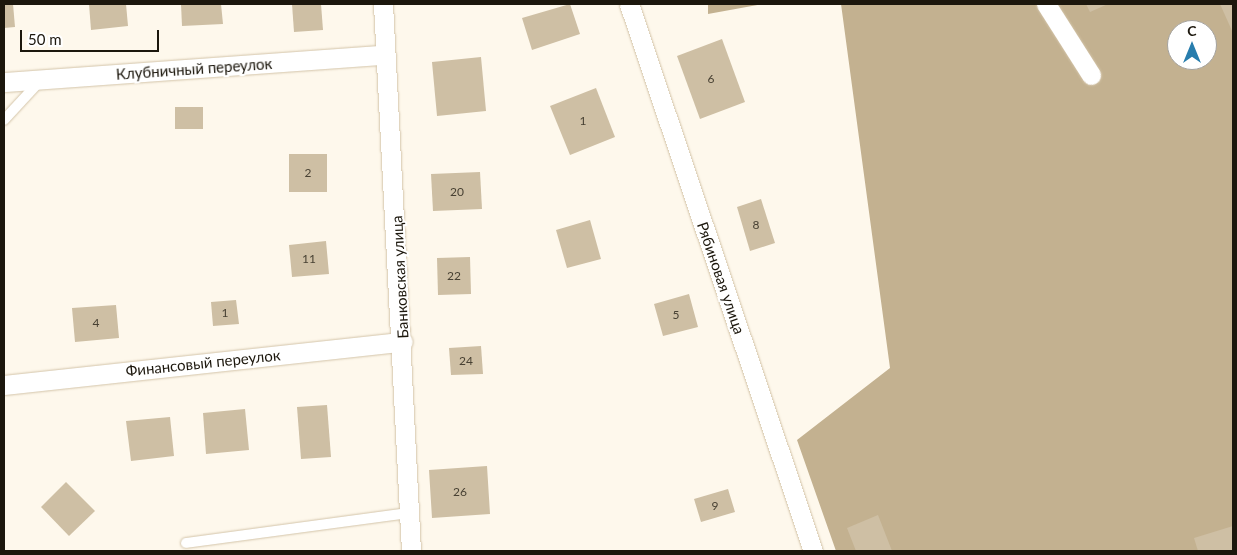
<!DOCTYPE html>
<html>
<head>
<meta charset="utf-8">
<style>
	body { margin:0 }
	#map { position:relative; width:1237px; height:555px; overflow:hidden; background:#fef8ec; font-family:Lato,sans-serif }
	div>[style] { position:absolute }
	.forest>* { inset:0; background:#c3b190 }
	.building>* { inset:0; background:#cebfa4 }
	.roads { filter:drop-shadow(0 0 1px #d3c4a9) drop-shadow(0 0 1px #d3c4a9) }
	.lane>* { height:10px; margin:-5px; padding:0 5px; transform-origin:5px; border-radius:5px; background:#fff }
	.street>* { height:19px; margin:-9.5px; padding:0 9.5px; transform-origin:9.5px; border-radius:9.5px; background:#fff }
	span { translate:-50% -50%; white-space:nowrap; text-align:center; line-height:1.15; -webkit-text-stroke:4px #fff; paint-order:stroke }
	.number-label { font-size:12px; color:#484133 }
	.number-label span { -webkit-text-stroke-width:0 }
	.street-label { font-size:15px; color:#1c170d }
	.frame { position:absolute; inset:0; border:5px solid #1c170d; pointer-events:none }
	.north { position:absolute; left:1167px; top:20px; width:50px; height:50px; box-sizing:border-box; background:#fff; border:1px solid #a4a29e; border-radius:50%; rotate:0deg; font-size:14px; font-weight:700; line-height:20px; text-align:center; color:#1c170d }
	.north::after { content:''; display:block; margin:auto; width:18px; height:22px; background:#287dad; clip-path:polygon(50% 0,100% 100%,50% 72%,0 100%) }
	.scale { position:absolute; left:20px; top:30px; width:139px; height:22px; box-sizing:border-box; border:2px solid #1c170d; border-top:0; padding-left:6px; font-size:15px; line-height:18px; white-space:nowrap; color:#1c170d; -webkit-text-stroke:4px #fff; paint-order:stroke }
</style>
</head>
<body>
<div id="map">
	<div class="forest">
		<div style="clip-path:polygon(708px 4px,763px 4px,708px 14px)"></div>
		<div style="clip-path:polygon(evenodd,841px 4px,1233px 4px,1233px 551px,836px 551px,797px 440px,890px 368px,841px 4px,1177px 30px,1207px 30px,1207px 60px,1177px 60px,1177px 30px)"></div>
	</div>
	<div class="building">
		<div style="clip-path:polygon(4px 4px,13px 4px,15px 27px,4px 28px)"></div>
		<div style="clip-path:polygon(89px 4px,126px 4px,128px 26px,91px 30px)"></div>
		<div style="clip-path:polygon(181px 4px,221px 4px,223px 24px,182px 26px)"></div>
		<div style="clip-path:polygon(292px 4px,321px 4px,323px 30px,294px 32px)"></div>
		<div style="clip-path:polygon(570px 4px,580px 34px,532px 50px,522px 18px)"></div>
		<div style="clip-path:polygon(1086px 4px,1108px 4px,1090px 12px)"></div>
		<div style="clip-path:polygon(1220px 4px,1233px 4px,1233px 33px)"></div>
		<div style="clip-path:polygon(722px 39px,745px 102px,700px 119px,677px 56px)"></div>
		<div style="clip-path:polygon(481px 57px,486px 111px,437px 116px,432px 62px)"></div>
		<div style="clip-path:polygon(596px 88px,615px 137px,570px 155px,550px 106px)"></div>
		<div style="clip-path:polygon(175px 107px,203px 107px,203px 129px,175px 129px)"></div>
		<div style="clip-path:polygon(289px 154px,327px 154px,327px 192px,289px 192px)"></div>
		<div style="clip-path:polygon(480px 172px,482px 209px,433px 211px,431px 174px)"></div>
		<div style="clip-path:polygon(761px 199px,775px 243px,750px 251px,737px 207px)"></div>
		<div style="clip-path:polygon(590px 220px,601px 259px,567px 268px,556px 230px)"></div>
		<div style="clip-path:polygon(326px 241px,329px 274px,292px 277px,289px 245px)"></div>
		<div style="clip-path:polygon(470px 257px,471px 294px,438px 295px,437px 258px)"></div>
		<div style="clip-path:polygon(689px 294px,698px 327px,663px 336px,654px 304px)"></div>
		<div style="clip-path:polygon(236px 300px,239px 324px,213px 326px,211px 302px)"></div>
		<div style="clip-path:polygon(116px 305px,119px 338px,75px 342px,72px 308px)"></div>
		<div style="clip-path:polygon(481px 346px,483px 374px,451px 375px,449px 348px)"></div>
		<div style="clip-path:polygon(327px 405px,331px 457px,301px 459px,297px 407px)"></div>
		<div style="clip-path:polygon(245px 409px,249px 450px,206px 454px,203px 413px)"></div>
		<div style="clip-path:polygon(170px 417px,174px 456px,131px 461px,126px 421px)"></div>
		<div style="clip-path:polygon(487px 466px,490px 514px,432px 518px,429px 470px)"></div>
		<div style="clip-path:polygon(66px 482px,95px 511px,69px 536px,41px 507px)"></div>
		<div style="clip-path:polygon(728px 489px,735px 512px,701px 522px,694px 499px)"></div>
		<div style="clip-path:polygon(878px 515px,892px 551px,856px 551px,847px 528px)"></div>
		<div style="clip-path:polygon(1233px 526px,1233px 551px,1198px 551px,1194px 538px)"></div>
	</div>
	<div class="roads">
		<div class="lane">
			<div style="left:4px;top:120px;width:53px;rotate:-47.3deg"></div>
			<div style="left:186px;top:543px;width:225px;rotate:-7.7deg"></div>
		</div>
		<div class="street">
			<div style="left:383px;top:4px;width:548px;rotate:87.07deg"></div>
			<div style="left:629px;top:4px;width:577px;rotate:71.41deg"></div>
			<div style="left:1046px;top:4px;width:84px;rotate:57.6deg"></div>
			<div style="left:4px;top:82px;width:381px;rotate:-4.1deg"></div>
			<div style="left:4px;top:385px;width:401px;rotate:-6.2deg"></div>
		</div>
	</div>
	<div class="number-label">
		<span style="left:711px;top:79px">6</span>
		<span style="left:583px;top:121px">1</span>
		<span style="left:308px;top:173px">2</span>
		<span style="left:457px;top:192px">20</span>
		<span style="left:756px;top:225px">8</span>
		<span style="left:309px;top:259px">11</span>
		<span style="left:454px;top:276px">22</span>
		<span style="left:225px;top:313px">1</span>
		<span style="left:676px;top:315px">5</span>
		<span style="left:96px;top:323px">4</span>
		<span style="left:466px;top:361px">24</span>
		<span style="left:460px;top:492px">26</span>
		<span style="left:715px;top:506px">9</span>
	</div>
	<div class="street-label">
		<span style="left:194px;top:69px;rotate:-4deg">Клубничный переулок</span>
		<span style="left:400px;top:277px;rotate:-93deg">Банковская улица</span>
		<span style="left:721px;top:278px;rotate:71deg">Рябиновая улица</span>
		<span style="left:203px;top:363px;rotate:-6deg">Финансовый переулок</span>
	</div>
	<div class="frame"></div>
	<div class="north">С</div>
	<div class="scale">50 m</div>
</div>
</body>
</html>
